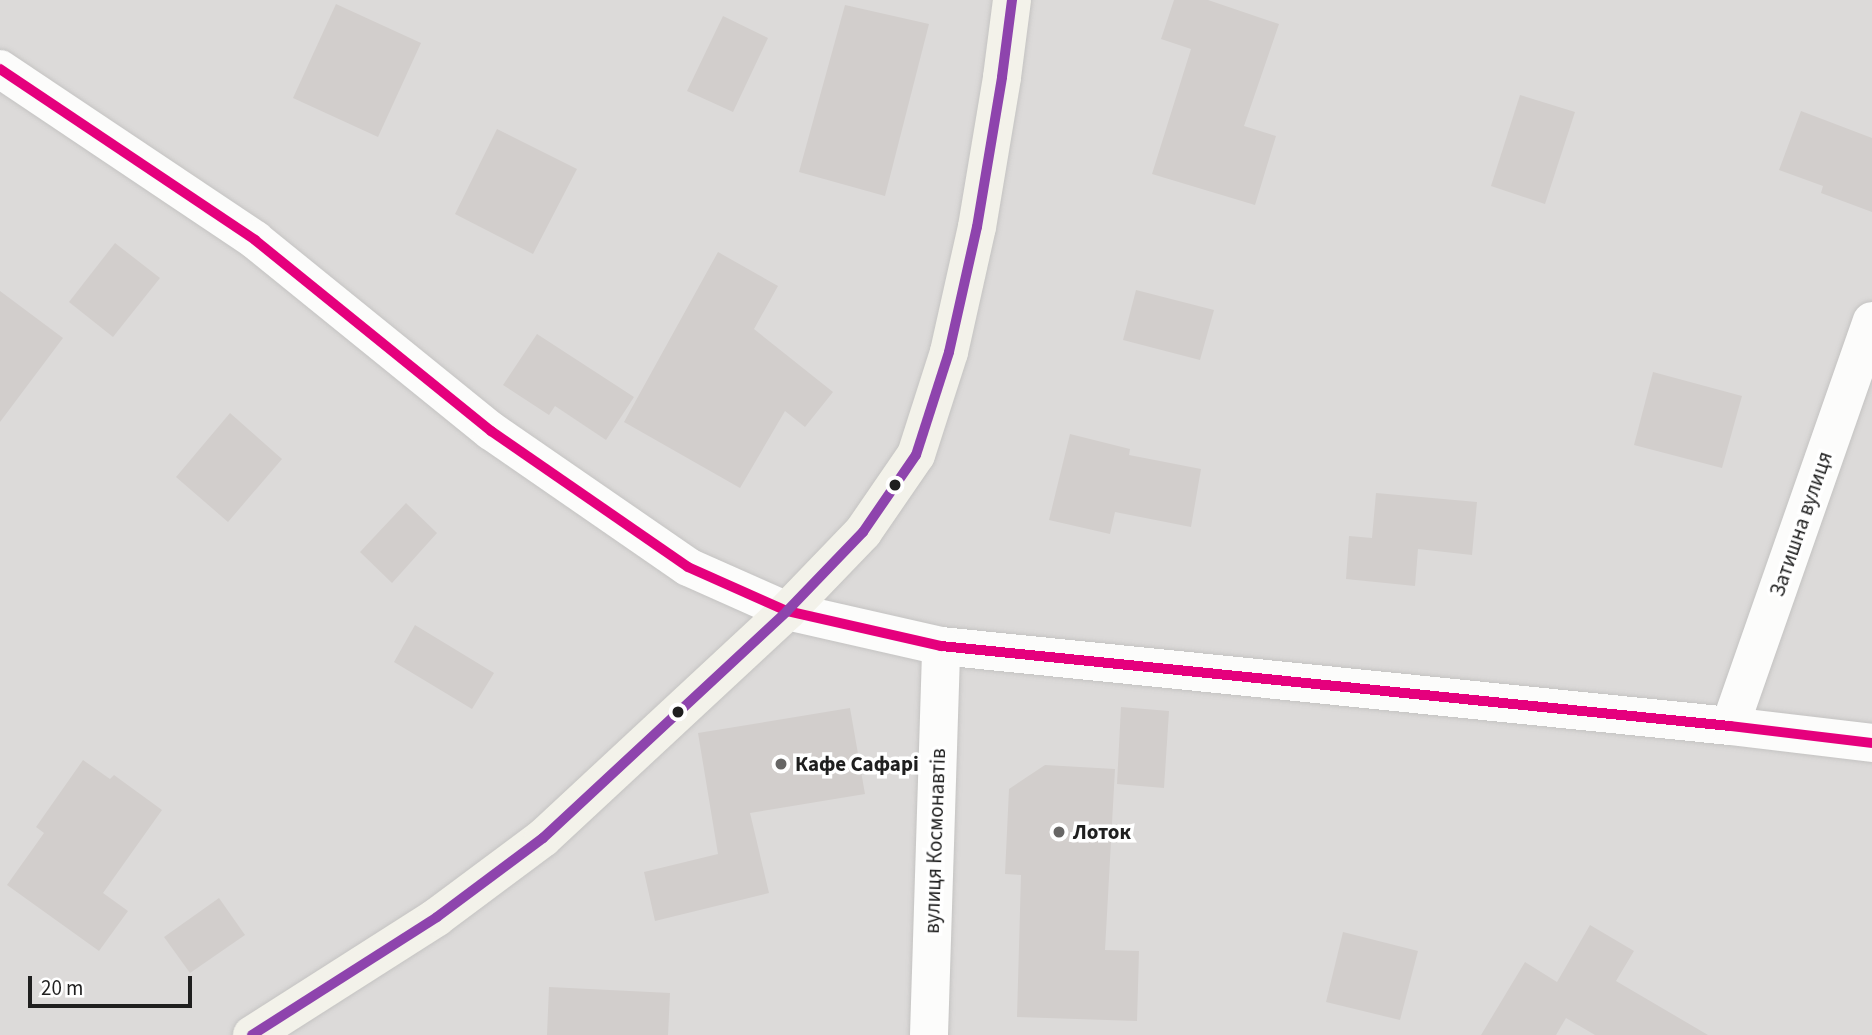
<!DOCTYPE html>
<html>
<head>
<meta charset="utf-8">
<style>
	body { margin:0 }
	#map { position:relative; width:1872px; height:1035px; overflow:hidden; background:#edeae7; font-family:"Source Sans 3",sans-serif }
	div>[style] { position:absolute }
	.residential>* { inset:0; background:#dcdad9 }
	.building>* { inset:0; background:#d2cecc }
	.roads { filter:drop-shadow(0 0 2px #c4c3c2) drop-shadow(0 0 2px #c4c3c2) }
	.street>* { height:38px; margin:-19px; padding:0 19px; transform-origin:19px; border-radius:19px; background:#fcfcfb }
	.secondary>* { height:38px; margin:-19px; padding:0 19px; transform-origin:19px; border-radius:19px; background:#f3f2ea }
	.bus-1>* { height:10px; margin:-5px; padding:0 5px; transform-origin:5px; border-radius:5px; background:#e5007d }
	.bus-2>* { height:10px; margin:-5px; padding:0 5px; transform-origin:5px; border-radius:5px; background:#8e44ad }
	.dots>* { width:19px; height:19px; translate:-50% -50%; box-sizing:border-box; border:4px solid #fff; border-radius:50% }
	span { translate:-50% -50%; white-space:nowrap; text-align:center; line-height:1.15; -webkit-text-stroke:7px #fff; paint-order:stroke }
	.street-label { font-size:21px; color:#1f1f1f }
	.poi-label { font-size:21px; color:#1f1f1f; font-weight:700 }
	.left { translate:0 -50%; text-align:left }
	.scale { position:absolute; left:28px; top:976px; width:164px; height:32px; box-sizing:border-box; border:4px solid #1f1f1f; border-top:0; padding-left:9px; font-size:21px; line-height:24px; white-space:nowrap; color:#1f1f1f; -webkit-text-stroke:5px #fff; paint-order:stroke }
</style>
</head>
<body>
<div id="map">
	<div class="residential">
		<div style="clip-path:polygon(0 0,1872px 0,1872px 1035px,0 1035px)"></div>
	</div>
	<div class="building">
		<div style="clip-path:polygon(1174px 0,1208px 0,1279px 24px,1244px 126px,1276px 136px,1255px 205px,1152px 174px,1191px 49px,1161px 39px)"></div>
		<div style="clip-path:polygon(336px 4px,421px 43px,378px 137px,293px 98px)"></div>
		<div style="clip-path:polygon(845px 5px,929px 24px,885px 196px,799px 172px)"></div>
		<div style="clip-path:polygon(723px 16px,768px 38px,733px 112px,687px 91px)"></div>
		<div style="clip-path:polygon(1520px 95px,1575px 112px,1545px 204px,1491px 186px)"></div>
		<div style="clip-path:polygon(1801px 111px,1872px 138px,1872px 212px,1821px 193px,1823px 186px,1779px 170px)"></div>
		<div style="clip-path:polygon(497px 129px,577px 169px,533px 254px,455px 214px)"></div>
		<div style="clip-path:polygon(115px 243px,160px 278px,113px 337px,69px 302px)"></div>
		<div style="clip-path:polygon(718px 252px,778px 286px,754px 329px,833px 392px,805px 427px,785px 411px,740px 488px,624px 422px)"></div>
		<div style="clip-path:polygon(1136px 290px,1214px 310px,1200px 360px,1123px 340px)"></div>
		<div style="clip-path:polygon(0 291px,63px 338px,0 422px)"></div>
		<div style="clip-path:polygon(537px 334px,634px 397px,606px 440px,555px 406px,549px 415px,503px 385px)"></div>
		<div style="clip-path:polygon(1653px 372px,1742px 396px,1722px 468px,1634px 445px)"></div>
		<div style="clip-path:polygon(230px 413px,282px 459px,228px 522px,176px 477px)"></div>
		<div style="clip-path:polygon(1070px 434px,1130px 449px,1129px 455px,1201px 469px,1191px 527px,1115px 512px,1110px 534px,1049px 520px)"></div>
		<div style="clip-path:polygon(1376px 493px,1477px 502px,1472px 555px,1418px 549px,1415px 586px,1346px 579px,1349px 536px,1372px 538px)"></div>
		<div style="clip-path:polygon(406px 503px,437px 533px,392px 583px,360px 552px)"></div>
		<div style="clip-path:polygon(415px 625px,494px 673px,472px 709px,394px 662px)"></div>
		<div style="clip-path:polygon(1121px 707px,1169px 711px,1164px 788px,1117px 784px)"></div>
		<div style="clip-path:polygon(850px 708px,865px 794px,750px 813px,769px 893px,655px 921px,644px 872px,718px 854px,698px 733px)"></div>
		<div style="clip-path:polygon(83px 760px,110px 779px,114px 775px,162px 810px,103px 893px,128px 911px,99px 951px,7px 885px,44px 833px,36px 827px)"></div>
		<div style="clip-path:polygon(1045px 765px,1115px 769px,1105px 950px,1139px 951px,1137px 1021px,1017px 1017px,1021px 875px,1005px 874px,1009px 789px)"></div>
		<div style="clip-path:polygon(219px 898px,245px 935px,190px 973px,164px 937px)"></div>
		<div style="clip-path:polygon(1590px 925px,1634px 951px,1616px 981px,1708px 1035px,1595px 1035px,1566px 1018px,1556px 1035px,1481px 1035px,1525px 962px,1557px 982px)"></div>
		<div style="clip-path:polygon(1343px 932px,1418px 951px,1400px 1020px,1326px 1002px)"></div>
		<div style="clip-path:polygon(549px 987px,670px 993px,668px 1035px,547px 1035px)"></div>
	</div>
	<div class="roads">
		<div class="street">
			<div style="left:0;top:69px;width:307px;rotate:33.8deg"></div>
			<div style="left:255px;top:240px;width:304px;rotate:39deg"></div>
			<div style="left:491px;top:431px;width:239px;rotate:34.6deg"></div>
			<div style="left:688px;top:567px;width:108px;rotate:24deg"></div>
			<div style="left:787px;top:611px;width:158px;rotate:12.8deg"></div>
			<div style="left:941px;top:646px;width:793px;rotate:5.79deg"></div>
			<div style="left:1730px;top:726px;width:143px;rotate:6.8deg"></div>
			<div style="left:1730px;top:726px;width:429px;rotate:-70.7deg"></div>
			<div style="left:929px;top:1035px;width:389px;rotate:-88.2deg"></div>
		</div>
		<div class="secondary">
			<div style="left:252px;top:1035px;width:219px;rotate:-32.5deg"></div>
			<div style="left:437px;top:917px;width:132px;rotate:-36.7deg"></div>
			<div style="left:543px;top:838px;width:333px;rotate:-42.9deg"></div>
			<div style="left:787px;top:611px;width:110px;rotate:-46.1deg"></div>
			<div style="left:863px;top:532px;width:93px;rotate:-55.5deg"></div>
			<div style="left:916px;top:455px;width:108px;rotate:-72.2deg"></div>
			<div style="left:949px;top:352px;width:128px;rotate:-77.4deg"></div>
			<div style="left:977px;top:227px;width:152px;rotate:-80.5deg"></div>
			<div style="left:1002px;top:77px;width:78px;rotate:-82.6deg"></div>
		</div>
	</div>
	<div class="bus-1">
		<div style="left:0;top:69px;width:307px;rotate:33.8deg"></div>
		<div style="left:255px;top:240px;width:304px;rotate:39deg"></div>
		<div style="left:491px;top:431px;width:239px;rotate:34.6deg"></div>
		<div style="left:688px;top:567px;width:108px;rotate:24deg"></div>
		<div style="left:787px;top:611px;width:158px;rotate:12.8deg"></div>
		<div style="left:941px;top:646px;width:793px;rotate:5.79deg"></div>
		<div style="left:1730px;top:726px;width:143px;rotate:6.8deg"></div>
	</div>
	<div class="bus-2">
		<div style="left:252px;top:1035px;width:219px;rotate:-32.5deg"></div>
		<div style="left:437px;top:917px;width:132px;rotate:-36.7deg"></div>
		<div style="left:543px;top:838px;width:333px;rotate:-42.9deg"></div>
		<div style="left:787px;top:611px;width:110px;rotate:-46.1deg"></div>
		<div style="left:863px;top:532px;width:93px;rotate:-55.5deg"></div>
		<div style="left:916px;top:455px;width:108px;rotate:-72.2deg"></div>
		<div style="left:949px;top:352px;width:128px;rotate:-77.4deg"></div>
		<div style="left:977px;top:227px;width:152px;rotate:-80.5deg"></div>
		<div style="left:1002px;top:77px;width:78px;rotate:-82.6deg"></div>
	</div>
	<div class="dots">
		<div style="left:895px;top:485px;background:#1f1f1f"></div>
		<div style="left:678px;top:712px;background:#1f1f1f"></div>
		<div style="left:781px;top:764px;background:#676665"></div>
		<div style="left:1059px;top:832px;background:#676665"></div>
	</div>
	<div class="street-label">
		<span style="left:1801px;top:524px;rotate:-71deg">Затишна вулиця</span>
		<span style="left:935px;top:841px;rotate:-88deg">вулиця Космонавтів</span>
	</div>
	<div class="poi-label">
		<span class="left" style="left:795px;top:764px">Кафе Сафарі</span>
		<span class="left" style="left:1073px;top:832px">Лоток</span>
	</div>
	<div class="scale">20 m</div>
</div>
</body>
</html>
